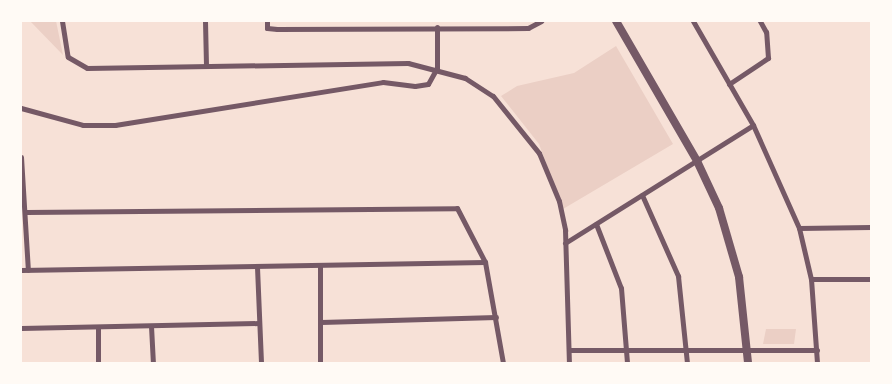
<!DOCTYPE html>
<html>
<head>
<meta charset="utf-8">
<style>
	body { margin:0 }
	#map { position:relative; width:892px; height:384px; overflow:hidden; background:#f7e1d7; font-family:Overpass,sans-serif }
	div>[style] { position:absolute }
	.green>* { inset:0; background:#ebcfc5 }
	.minor>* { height:5px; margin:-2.5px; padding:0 2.5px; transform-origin:2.5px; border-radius:2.5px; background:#755966 }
	.tertiary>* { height:8px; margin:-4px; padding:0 4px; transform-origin:4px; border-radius:4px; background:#755966 }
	span { translate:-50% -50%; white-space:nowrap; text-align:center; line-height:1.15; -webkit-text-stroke:4px #fffaf5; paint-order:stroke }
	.frame { position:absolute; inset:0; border:22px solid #fffaf5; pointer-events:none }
</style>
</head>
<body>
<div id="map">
	<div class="green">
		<div style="clip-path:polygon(30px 21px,56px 21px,63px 55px)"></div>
		<div style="clip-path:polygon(616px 46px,673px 144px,563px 209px,539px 144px,501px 96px,517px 86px,574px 73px)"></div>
		<div style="clip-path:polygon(766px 329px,796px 329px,794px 344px,763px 344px)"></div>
	</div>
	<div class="minor">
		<div style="left:62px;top:21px;width:36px;rotate:81deg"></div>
		<div style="left:68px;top:57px;width:22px;rotate:30deg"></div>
		<div style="left:87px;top:68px;width:321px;rotate:-0.9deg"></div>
		<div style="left:408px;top:63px;width:59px;rotate:14.7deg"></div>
		<div style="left:465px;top:78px;width:33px;rotate:33deg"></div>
		<div style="left:493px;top:96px;width:73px;rotate:51.1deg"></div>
		<div style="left:539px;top:153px;width:52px;rotate:67.4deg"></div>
		<div style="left:559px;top:201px;width:30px;rotate:78deg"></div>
		<div style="left:565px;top:230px;width:133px;rotate:88.3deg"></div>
		<div style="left:205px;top:21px;width:45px;rotate:88.7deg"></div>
		<div style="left:267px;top:21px;width:7px;rotate:90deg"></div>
		<div style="left:267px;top:28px;width:10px;rotate:6deg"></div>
		<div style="left:277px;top:29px;width:251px;rotate:-0.2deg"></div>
		<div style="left:528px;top:28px;width:15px;rotate:-28deg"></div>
		<div style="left:693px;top:21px;width:120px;rotate:60deg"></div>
		<div style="left:729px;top:84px;width:47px;rotate:-33.7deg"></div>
		<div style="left:768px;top:58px;width:26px;rotate:-94deg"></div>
		<div style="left:766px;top:32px;width:13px;rotate:-119deg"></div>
		<div style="left:21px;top:108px;width:64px;rotate:15.3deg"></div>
		<div style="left:83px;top:125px;width:32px"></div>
		<div style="left:115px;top:125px;width:271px;rotate:-9.1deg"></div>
		<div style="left:383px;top:82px;width:32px;rotate:7deg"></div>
		<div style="left:415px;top:86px;width:13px;rotate:-9deg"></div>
		<div style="left:428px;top:84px;width:18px;rotate:-61deg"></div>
		<div style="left:437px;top:68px;width:41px;rotate:-90deg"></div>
		<div style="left:21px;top:157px;width:113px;rotate:86.5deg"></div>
		<div style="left:642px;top:195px;width:89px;rotate:66deg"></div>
		<div style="left:678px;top:276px;width:87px;rotate:84.1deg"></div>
		<div style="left:26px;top:212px;width:431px;rotate:-0.5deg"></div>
		<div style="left:457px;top:208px;width:61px;rotate:62.6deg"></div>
		<div style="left:596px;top:224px;width:69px;rotate:68.7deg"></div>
		<div style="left:621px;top:288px;width:75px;rotate:85.4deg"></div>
		<div style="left:799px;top:228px;width:72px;rotate:-0.8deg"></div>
		<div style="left:565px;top:243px;width:222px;rotate:-32.1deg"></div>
		<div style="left:753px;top:125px;width:113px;rotate:65.9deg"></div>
		<div style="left:799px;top:228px;width:52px;rotate:76.8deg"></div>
		<div style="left:811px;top:279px;width:60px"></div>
		<div style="left:320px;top:265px;width:98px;rotate:90deg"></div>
		<div style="left:257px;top:267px;width:96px;rotate:87.6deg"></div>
		<div style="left:21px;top:270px;width:464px;rotate:-1deg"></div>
		<div style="left:485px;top:262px;width:103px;rotate:79.9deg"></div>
		<div style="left:811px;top:279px;width:84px;rotate:85.9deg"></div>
		<div style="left:321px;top:322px;width:175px;rotate:-1.6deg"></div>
		<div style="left:151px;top:326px;width:37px;rotate:87deg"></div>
		<div style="left:98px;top:327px;width:36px;rotate:90deg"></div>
		<div style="left:21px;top:328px;width:238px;rotate:-1.2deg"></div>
		<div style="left:569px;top:350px;width:248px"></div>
	</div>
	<div class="tertiary">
		<div style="left:616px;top:21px;width:162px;rotate:59.9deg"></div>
		<div style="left:697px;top:161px;width:52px;rotate:64.9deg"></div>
		<div style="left:719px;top:208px;width:72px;rotate:73.8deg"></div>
		<div style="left:739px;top:277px;width:86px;rotate:84deg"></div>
	</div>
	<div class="frame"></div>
</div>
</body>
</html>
